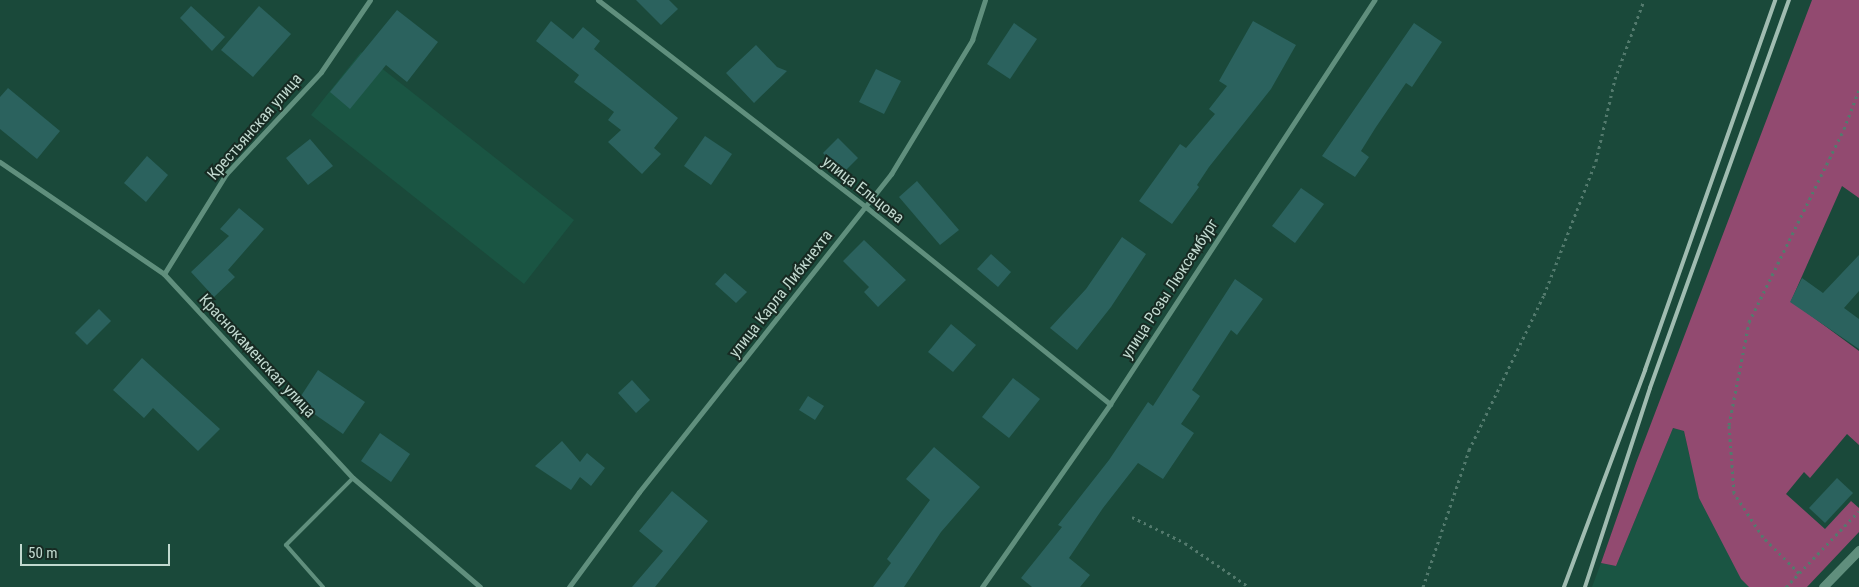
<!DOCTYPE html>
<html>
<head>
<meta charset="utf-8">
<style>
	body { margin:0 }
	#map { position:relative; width:1859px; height:587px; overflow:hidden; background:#1a493a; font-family:"Roboto Condensed",sans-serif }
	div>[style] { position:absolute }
	.built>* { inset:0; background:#1a5543 }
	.green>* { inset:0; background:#924a70 }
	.building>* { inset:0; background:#2b625e }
	.path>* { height:3px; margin-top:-1.5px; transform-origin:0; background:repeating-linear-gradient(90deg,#537a6d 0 2.5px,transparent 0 6.5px) }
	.service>* { height:4px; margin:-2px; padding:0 2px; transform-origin:2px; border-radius:2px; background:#608f7d }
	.minor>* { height:5px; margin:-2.5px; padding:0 2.5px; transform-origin:2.5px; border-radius:2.5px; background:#608f7d }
	.tertiary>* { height:9px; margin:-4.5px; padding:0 4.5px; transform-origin:4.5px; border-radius:4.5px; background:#608f7d }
	.rail>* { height:4px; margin:-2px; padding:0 2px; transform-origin:2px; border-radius:2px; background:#a0bcb1 }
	span { translate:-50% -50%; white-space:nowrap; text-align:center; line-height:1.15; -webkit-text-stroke:4px #172b23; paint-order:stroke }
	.street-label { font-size:16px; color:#c1d9cf }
	.scale { position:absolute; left:20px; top:544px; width:150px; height:22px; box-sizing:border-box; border:2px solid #c1d9cf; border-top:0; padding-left:6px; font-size:15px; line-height:18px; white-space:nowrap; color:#c1d9cf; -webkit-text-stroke:4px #172b23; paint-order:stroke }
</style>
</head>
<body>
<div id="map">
	<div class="built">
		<div style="clip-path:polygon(361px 52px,574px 220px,524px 284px,311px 115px)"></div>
		<div style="clip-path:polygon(1673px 428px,1684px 431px,1689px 454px,1741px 579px,1749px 587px,1592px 587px,1601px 563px,1616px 566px)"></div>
	</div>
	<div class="green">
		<div style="clip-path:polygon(1812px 0,1859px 0,1859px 198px,1842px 186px,1791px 301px,1859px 351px,1859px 445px,1847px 434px,1810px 478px,1804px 472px,1786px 494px,1825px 529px,1851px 501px,1859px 508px,1859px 532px,1807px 587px,1749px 587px,1741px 579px,1699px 498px,1684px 431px,1673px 428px,1616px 566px,1601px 563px,1636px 463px)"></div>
	</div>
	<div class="building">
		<div style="clip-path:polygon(636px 0,669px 0,678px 9px,661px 25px)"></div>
		<div style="clip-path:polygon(191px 6px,225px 37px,212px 51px,180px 18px)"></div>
		<div style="clip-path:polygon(259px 6px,291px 34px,253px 77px,221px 50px)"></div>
		<div style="clip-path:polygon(397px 10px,438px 42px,407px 82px,386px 65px,350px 109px,330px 92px)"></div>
		<div style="clip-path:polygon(551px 21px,573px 39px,583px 27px,600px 41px,594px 49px,678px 118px,654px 148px,661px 154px,642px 174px,608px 142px,621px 130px,608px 120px,614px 112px,574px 82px,579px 75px,536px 41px)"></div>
		<div style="clip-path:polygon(1253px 21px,1296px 45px,1271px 89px,1209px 167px,1197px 185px,1199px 187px,1172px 224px,1139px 201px,1180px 144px,1186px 148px,1215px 114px,1209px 109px,1227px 86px,1219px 81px)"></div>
		<div style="clip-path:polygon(1014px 23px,1037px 39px,1010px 79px,987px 64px)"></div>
		<div style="clip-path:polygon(1414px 23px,1442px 42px,1412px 87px,1406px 83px,1376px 127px,1361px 151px,1369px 157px,1355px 177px,1322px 156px)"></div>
		<div style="clip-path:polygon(756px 45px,777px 67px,787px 71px,754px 103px,726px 73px)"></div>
		<div style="clip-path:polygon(876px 69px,901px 81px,884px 114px,859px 102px)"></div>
		<div style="clip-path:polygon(8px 88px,60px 131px,37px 159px,0 129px,0 97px)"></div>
		<div style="clip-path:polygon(705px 136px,732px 154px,711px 185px,684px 166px)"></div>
		<div style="clip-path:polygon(838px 138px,858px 158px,842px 174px,823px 153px)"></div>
		<div style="clip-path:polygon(310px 139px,333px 166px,308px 185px,286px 158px)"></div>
		<div style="clip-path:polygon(147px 156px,168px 175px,146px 202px,124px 183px)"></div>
		<div style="clip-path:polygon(917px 181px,959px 230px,940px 245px,899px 197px)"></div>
		<div style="clip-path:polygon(1301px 188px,1324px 204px,1295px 243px,1272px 226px)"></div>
		<div style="clip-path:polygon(239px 208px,264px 229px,228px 270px,235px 277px,214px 297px,191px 272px,229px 236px,220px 229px)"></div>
		<div style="clip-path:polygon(1122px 237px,1146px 254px,1111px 307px,1077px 350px,1050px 328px,1086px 289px)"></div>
		<div style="clip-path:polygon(864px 240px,906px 280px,878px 307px,864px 292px,869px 287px,843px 261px)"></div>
		<div style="clip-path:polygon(991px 254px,1011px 272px,998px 287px,977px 269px)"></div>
		<div style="clip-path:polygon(1859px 255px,1859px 291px,1844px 308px,1859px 319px,1859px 349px,1790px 302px,1802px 278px,1823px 293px)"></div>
		<div style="clip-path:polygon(725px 273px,747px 292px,736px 303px,715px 284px)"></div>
		<div style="clip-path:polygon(1235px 279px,1263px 299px,1237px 335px,1231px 330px,1192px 390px,1200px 396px,1181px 424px,1194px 433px,1163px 479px,1138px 463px,1103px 508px,1069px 558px,1090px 575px,1080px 587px,1032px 587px,1021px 578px,1062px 527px,1058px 525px,1109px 460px,1148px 402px,1153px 406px)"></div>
		<div style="clip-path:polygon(99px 309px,111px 321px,87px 345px,75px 333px)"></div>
		<div style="clip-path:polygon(951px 324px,976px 345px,953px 372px,928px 352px)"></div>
		<div style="clip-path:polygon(142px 358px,220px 429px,198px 451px,153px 408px,144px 418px,113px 390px)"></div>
		<div style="clip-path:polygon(318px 370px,365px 402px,343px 434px,297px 402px)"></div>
		<div style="clip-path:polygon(1013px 378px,1040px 399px,1009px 438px,982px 417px)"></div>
		<div style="clip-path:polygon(632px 380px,650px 400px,636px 413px,618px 393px)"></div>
		<div style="clip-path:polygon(808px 396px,824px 406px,815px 420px,799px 410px)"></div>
		<div style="clip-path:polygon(380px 433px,410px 454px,391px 482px,361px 461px)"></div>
		<div style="clip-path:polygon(562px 441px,580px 462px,587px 453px,605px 468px,591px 486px,580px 477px,571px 490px,535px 466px)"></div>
		<div style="clip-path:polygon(934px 447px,980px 487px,941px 532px,904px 587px,873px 587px,891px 563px,887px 559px,930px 500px,906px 479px)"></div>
		<div style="clip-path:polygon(1837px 478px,1853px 493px,1825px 523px,1809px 508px)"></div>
		<div style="clip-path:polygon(672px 491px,708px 521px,655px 587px,632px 587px,663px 551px,639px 531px)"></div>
	</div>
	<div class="path">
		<div style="left:1132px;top:517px;width:59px;rotate:26.1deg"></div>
		<div style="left:1185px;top:543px;width:78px;rotate:34.5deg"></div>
		<div style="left:1799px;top:573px;width:51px;rotate:-135deg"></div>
		<div style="left:1763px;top:537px;width:53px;rotate:-123.4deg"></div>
		<div style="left:1734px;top:493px;width:68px;rotate:-94.2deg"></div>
		<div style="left:1729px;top:425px;width:105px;rotate:-79deg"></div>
		<div style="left:1749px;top:322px;width:215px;rotate:-63.8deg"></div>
		<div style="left:1844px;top:129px;width:42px;rotate:-69deg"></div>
		<div style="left:1423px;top:587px;width:145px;rotate:-71.4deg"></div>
		<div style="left:1469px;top:450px;width:172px;rotate:-64.2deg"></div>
		<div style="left:1544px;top:295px;width:144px;rotate:-68.8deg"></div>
		<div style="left:1596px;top:161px;width:84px;rotate:-77deg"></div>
		<div style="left:1615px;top:79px;width:84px;rotate:-69.8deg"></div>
		<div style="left:1786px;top:587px;width:105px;rotate:-46.2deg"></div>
	</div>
	<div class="service">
		<div style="left:323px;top:587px;width:56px;rotate:-131.4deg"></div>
		<div style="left:286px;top:545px;width:95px;rotate:-45deg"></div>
	</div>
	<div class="minor">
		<div style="left:598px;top:0;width:339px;rotate:37.7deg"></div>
		<div style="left:866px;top:207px;width:314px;rotate:38.9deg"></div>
		<div style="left:0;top:162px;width:199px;rotate:34.3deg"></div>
		<div style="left:164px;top:274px;width:278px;rotate:47.2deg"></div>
		<div style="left:353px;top:478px;width:167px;rotate:40.6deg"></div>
		<div style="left:164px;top:274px;width:118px;rotate:-58.2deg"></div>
		<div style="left:226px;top:174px;width:139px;rotate:-47deg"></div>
		<div style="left:321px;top:72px;width:87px;rotate:-55.8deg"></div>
		<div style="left:569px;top:587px;width:118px;rotate:-53.6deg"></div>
		<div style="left:639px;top:492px;width:406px;rotate:-51.6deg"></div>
		<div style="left:891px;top:174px;width:157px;rotate:-58.8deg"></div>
		<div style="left:972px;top:40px;width:42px;rotate:-72deg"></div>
		<div style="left:982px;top:587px;width:223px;rotate:-55deg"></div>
		<div style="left:1110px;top:404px;width:483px;rotate:-56.8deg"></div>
	</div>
	<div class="tertiary">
		<div style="left:1823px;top:587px;width:52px;rotate:-45.8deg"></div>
	</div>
	<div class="rail">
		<div style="left:1564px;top:587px;width:232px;rotate:-69.5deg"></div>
		<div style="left:1645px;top:370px;width:392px;rotate:-70.6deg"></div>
		<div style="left:1585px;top:587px;width:209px;rotate:-71.9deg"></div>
		<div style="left:1650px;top:388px;width:412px;rotate:-70.3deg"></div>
	</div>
	<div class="street-label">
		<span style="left:255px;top:127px;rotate:-49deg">Крестьянская улица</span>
		<span style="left:863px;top:190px;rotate:38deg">улица Ельцова</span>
		<span style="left:1170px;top:289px;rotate:-57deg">улица Розы Люксембург</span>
		<span style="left:781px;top:294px;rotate:-52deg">улица Карла Либкнехта</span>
		<span style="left:257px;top:356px;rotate:47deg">Краснокаменская улица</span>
	</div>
	<div class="scale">50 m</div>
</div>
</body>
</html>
